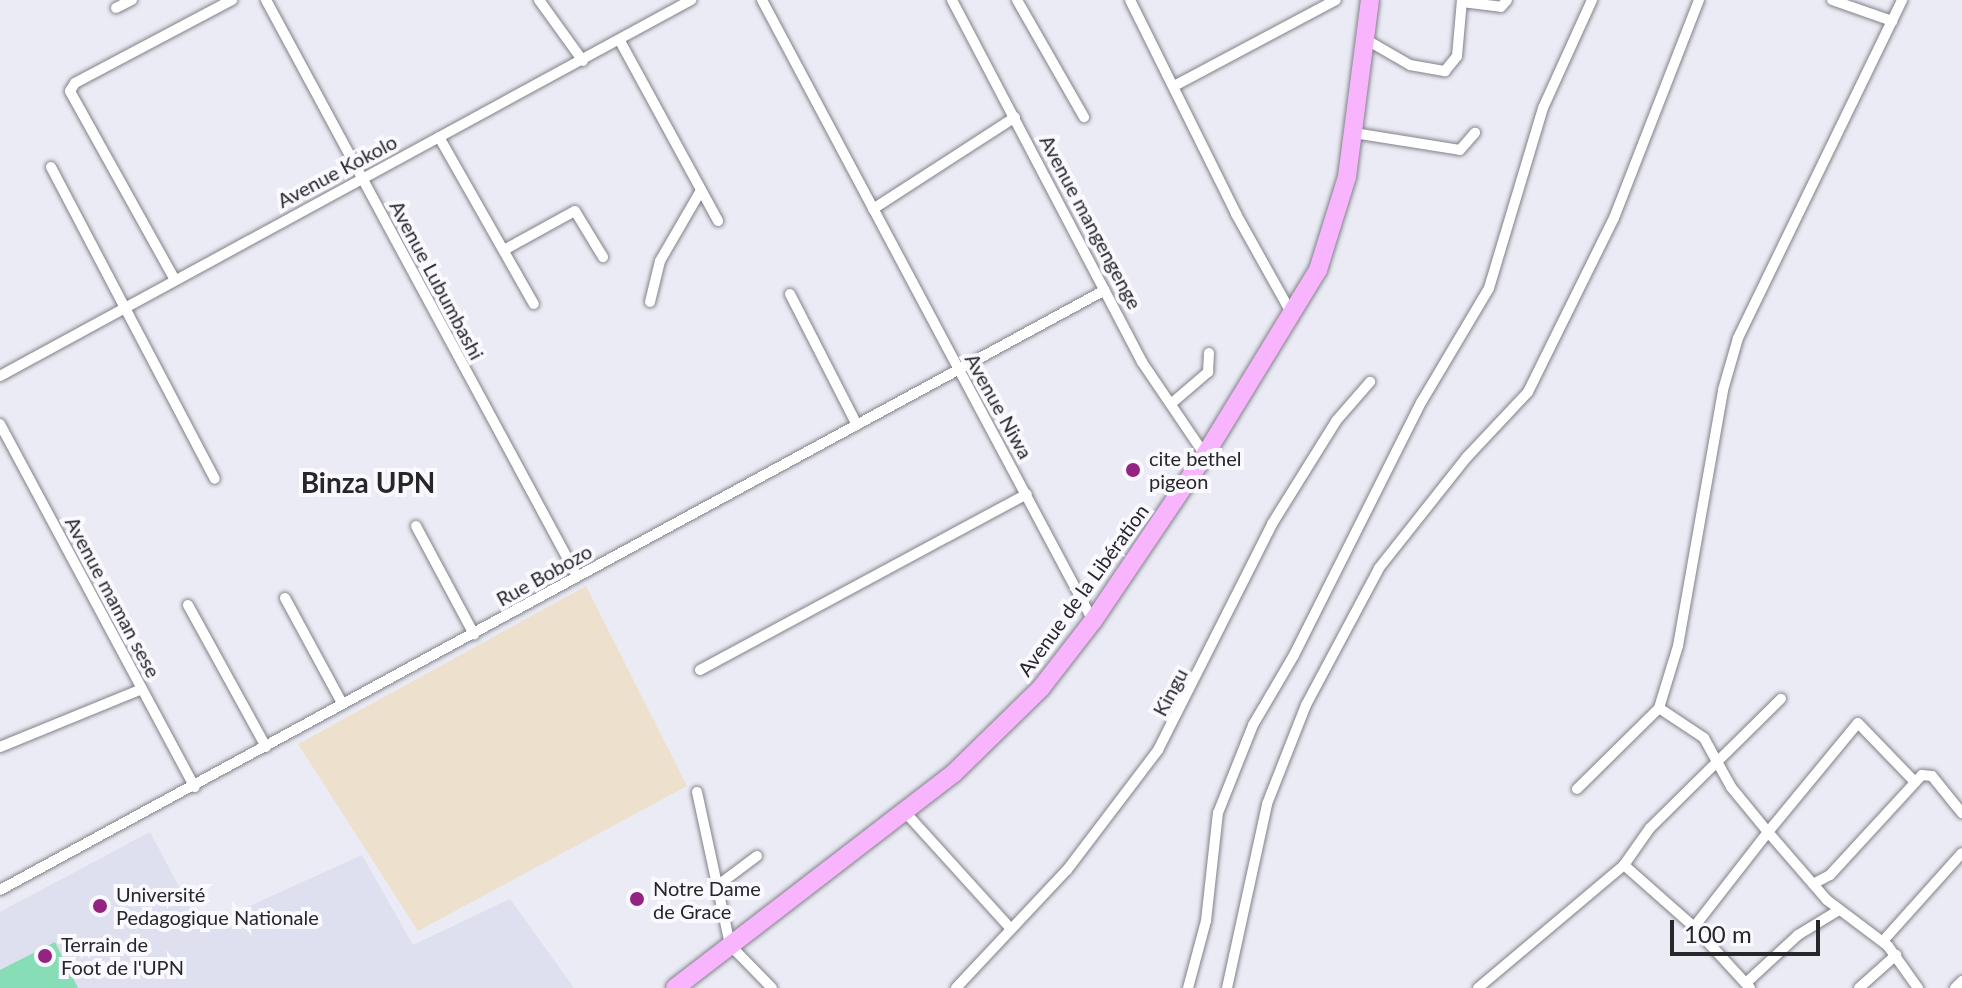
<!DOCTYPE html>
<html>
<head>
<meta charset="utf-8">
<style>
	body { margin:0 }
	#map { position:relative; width:1962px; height:988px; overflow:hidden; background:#ebebf5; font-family:Lato,sans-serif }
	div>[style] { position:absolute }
	.built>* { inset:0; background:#dedfef }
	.medical>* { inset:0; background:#ede1cd }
	.green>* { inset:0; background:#87ddb6 }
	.roads { filter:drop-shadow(0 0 2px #818189) drop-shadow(0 0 2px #818189) }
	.street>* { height:10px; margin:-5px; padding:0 5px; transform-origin:5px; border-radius:5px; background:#fff }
	.highway>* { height:18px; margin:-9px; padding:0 9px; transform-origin:9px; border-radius:9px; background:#f8b4fd }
	.dots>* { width:22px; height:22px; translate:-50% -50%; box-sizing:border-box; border:4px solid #f9f9ff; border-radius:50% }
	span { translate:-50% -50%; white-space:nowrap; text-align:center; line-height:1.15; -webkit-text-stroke:8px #f9f9ff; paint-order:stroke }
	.street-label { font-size:20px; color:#27272a }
	.poi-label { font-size:20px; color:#27272a }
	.left { translate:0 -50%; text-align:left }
	.district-label { font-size:28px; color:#27272a; font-weight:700 }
	.scale { position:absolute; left:1670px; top:920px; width:150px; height:36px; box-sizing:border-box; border:4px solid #27272a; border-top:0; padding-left:10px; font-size:24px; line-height:28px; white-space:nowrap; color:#27272a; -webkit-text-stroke:6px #f9f9ff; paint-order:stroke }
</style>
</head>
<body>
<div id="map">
	<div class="built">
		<div style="clip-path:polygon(150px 832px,201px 928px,362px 855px,413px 945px,510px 899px,574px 988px,0 988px,0 912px)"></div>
	</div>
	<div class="medical">
		<div style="clip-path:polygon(586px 586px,687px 786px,418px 931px,298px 744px)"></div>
	</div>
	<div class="green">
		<div style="clip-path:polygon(55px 942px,78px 988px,0 988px,0 970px)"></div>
	</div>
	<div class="roads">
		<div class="street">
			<div style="left:266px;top:0;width:655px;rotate:61.63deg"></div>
			<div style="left:539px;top:0;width:75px;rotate:54.2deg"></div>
			<div style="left:762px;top:0;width:704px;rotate:61.94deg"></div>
			<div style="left:952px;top:0;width:409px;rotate:62.3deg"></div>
			<div style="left:1142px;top:362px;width:112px;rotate:55.9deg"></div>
			<div style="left:1017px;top:0;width:135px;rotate:60.2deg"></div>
			<div style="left:1130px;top:0;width:239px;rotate:63.6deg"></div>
			<div style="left:1236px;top:214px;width:115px;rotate:60.8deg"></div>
			<div style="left:1832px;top:0;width:64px;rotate:19.3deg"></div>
			<div style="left:1462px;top:2px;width:39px;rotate:7deg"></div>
			<div style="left:1501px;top:7px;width:9px;rotate:-49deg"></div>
			<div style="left:116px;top:8px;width:18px;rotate:-27deg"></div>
			<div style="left:1365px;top:39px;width:52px;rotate:30deg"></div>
			<div style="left:1410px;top:65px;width:36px;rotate:10deg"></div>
			<div style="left:1445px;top:71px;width:19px;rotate:-51deg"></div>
			<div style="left:1457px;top:56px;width:56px;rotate:-84.9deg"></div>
			<div style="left:620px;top:41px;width:205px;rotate:61.4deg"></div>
			<div style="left:1176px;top:85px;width:181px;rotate:-28deg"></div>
			<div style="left:1354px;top:133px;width:107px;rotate:9.1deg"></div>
			<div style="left:1460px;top:150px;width:23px;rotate:-49deg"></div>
			<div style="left:439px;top:137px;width:192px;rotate:60.4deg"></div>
			<div style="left:51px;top:167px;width:352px;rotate:62.3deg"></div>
			<div style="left:873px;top:209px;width:169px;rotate:-32.9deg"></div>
			<div style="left:504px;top:250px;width:81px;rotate:-28.8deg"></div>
			<div style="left:575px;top:211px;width:54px;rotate:58.7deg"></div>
			<div style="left:175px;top:280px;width:216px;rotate:-119.1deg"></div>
			<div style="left:70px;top:91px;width:9px;rotate:-58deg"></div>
			<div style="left:75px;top:83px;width:178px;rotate:-27.9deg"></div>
			<div style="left:790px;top:294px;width:147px;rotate:62.9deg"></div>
			<div style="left:650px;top:302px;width:42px;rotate:-76.3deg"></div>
			<div style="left:660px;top:261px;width:80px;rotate:-59.9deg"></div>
			<div style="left:0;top:376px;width:787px;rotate:-28.55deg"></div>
			<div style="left:1172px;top:403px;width:48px;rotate:-40.7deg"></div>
			<div style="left:1208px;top:372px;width:19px;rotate:-87deg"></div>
			<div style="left:0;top:424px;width:412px;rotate:61.8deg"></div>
			<div style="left:416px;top:526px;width:123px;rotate:61.8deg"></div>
			<div style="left:285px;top:598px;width:119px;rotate:61.5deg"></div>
			<div style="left:188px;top:605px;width:162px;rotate:61.2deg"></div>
			<div style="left:700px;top:670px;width:371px;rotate:-28.3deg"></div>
			<div style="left:1659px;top:708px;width:54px;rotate:33.7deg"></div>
			<div style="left:1704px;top:738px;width:56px;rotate:61.1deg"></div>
			<div style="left:1731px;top:787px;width:58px;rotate:50.6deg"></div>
			<div style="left:1768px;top:832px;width:141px;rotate:-50.5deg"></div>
			<div style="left:1858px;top:723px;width:82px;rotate:46deg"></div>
			<div style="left:0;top:747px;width:153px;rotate:-22.2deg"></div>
			<div style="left:1577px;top:789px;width:115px;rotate:-44.6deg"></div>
			<div style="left:1659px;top:708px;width:65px;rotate:-73deg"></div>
			<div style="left:1678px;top:646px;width:260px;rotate:-80deg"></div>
			<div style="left:1723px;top:390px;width:54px;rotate:-73.9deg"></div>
			<div style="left:1738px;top:338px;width:376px;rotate:-64.1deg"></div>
			<div style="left:697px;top:792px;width:157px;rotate:77.8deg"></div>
			<div style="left:730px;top:945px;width:60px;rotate:45.7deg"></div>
			<div style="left:906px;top:813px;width:156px;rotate:47.8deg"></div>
			<div style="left:1624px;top:865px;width:94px;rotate:41.5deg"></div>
			<div style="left:1813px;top:884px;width:19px;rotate:-28deg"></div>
			<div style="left:1830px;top:875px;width:136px;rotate:-47.4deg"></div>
			<div style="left:1922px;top:775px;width:10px;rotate:6deg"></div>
			<div style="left:1932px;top:776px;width:48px;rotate:51deg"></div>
			<div style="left:717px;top:886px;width:50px;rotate:-36.9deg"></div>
			<div style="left:0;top:890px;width:1257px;rotate:-28.5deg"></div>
			<div style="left:1883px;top:941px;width:118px;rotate:-48.1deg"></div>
			<div style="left:1746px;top:983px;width:71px;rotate:-42.7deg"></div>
			<div style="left:1798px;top:935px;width:48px;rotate:-31.4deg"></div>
			<div style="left:956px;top:988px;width:162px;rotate:-46.8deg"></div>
			<div style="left:1067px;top:870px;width:151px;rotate:-52.8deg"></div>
			<div style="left:1158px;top:750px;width:253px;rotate:-63.2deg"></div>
			<div style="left:1272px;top:524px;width:121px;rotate:-58.1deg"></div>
			<div style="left:1336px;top:421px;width:52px;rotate:-48.9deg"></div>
			<div style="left:1188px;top:988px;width:69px;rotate:-75deg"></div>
			<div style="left:1206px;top:921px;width:109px;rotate:-83.7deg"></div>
			<div style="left:1218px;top:813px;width:95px;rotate:-68.3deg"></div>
			<div style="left:1253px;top:725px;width:81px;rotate:-59.6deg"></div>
			<div style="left:1294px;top:655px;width:284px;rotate:-63.3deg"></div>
			<div style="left:1422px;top:401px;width:131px;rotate:-59.3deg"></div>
			<div style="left:1489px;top:288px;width:188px;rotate:-73.3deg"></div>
			<div style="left:1543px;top:108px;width:119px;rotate:-65.6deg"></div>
			<div style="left:1227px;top:988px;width:188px;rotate:-77.7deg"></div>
			<div style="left:1267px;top:804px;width:106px;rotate:-68.5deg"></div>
			<div style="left:1306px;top:705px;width:155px;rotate:-61.9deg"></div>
			<div style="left:1379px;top:568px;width:142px;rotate:-51.6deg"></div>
			<div style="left:1467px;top:457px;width:89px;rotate:-46.8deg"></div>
			<div style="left:1528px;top:392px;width:194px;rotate:-63.7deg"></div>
			<div style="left:1614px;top:218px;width:234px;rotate:-68.7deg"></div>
			<div style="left:1478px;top:988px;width:191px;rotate:-40.1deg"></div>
			<div style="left:1624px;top:865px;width:45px;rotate:-54.9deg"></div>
			<div style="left:1650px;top:828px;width:184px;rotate:-44.6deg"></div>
			<div style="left:1750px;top:988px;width:83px;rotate:-132.6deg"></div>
			<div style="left:1694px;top:927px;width:120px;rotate:-52.1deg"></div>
			<div style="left:1768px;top:832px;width:90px;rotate:49.1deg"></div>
			<div style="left:1827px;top:900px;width:76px;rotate:37deg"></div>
			<div style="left:1888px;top:946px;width:52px;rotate:54.5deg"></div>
			<div style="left:1859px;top:988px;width:50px;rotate:-41.7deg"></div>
			<div style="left:1955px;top:988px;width:10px;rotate:-45deg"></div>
		</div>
		<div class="highway">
			<div style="left:675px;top:988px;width:352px;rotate:-37.6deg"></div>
			<div style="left:954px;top:773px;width:122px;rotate:-44.3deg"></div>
			<div style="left:1041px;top:688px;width:85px;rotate:-52.2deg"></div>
			<div style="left:1093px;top:621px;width:200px;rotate:-56deg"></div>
			<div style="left:1205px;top:455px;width:217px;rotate:-58.6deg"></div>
			<div style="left:1318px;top:270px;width:97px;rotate:-72.7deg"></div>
			<div style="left:1347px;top:177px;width:178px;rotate:-82.6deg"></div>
		</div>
	</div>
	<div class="dots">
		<div style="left:1133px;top:470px;background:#952382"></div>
		<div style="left:637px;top:899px;background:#952382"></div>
		<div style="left:100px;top:906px;background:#952382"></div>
		<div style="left:45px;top:956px;background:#952382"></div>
	</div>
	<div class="street-label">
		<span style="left:337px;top:171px;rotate:-28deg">Avenue Kokolo</span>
		<span style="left:1091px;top:222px;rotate:62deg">Avenue mangengenge</span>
		<span style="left:437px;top:280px;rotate:62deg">Avenue Lubumbashi</span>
		<span style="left:999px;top:406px;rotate:61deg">Avenue Niwa</span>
		<span style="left:544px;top:575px;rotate:-29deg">Rue Bobozo</span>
		<span style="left:1083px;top:590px;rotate:-54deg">Avenue de la Libération</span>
		<span style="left:113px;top:597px;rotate:62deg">Avenue maman sese</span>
		<span style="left:1170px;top:692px;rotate:-62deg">Kingu</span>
	</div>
	<div class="poi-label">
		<span class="left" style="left:1149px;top:470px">cite bethel<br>pigeon</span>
		<span class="left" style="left:653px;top:900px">Notre Dame<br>de Grace</span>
		<span class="left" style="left:116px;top:906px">Université<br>Pedagogique Nationale</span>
		<span class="left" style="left:61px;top:956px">Terrain de<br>Foot de l'UPN</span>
	</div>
	<div class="district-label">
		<span style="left:368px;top:482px">Binza UPN</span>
	</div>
	<div class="scale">100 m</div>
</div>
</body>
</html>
